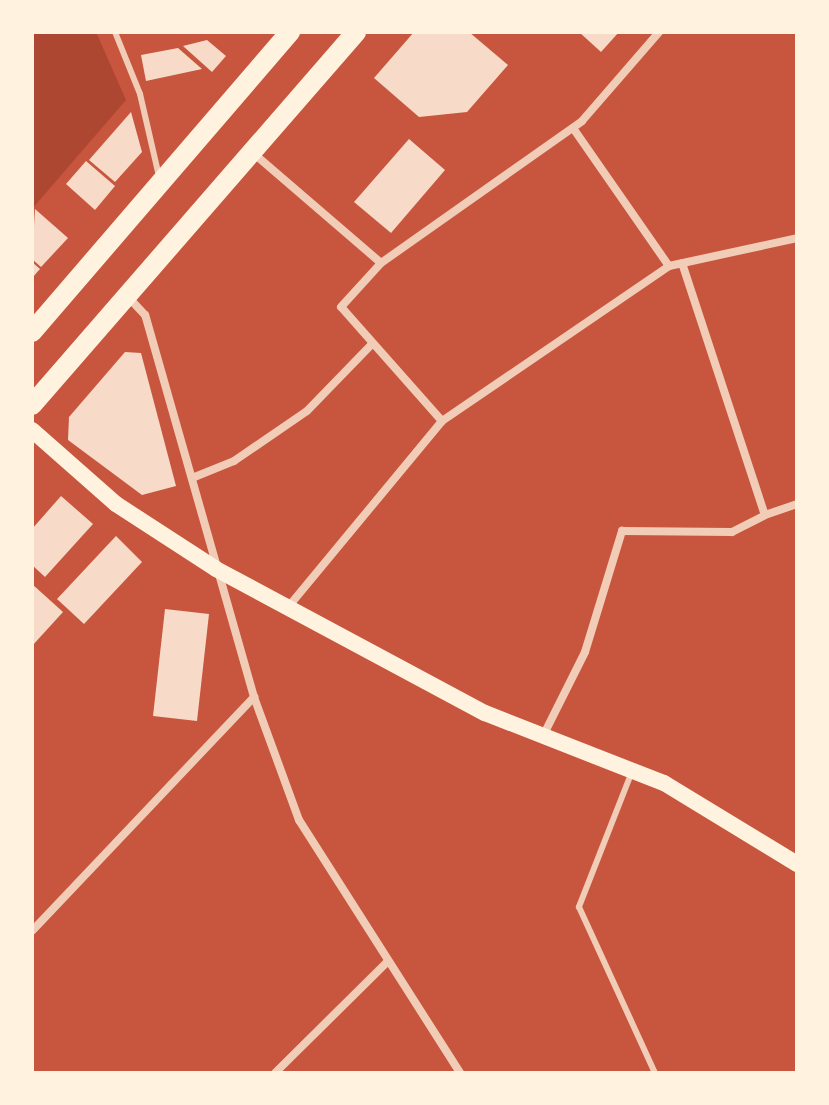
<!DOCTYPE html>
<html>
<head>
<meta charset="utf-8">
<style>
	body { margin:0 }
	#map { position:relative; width:829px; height:1105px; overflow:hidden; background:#c8553d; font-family:"Open Sans",sans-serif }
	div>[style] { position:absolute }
	.green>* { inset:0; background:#ae4732 }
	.building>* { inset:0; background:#f7dbc8 }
	.service>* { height:6px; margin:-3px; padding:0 3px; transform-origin:3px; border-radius:3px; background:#f1ccb7 }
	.minor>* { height:8px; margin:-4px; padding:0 4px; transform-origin:4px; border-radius:4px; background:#f1ccb7 }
	.secondary>* { height:16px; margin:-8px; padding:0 8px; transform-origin:8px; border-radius:8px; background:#fff3e0 }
	.primary>* { height:20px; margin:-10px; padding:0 10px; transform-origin:10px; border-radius:10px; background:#fff3e0 }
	span { translate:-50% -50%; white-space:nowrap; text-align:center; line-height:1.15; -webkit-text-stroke:8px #fff3e0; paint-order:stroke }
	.frame { position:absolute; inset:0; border:34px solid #fff3e0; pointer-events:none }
</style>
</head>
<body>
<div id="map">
	<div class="green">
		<div style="clip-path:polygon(32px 32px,96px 32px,126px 100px,32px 209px)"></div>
	</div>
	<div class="building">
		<div style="clip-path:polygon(414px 32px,469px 32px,508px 65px,467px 112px,419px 117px,374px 78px)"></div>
		<div style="clip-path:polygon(579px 32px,619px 32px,601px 52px)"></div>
		<div style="clip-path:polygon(207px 40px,226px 56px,212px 72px,183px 46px)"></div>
		<div style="clip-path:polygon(178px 48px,202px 69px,146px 81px,141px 55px)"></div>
		<div style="clip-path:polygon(131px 112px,142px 152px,115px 182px,89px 160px)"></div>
		<div style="clip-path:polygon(409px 139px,445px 170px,391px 233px,354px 202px)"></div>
		<div style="clip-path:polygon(86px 161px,115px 186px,95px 210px,66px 184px)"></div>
		<div style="clip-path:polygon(35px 209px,68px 238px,41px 267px,32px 259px)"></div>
		<div style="clip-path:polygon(32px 262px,40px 269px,32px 278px)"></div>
		<div style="clip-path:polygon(125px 352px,141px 353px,176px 486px,142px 495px,68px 440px,69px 417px)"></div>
		<div style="clip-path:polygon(61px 496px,93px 524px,45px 577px,32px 565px,32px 529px)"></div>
		<div style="clip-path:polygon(116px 536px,142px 562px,84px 624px,57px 599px)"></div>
		<div style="clip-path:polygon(32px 584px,63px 612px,32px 646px)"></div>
		<div style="clip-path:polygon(165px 609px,209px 614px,197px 721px,153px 716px)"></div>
	</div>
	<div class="service">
		<div style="left:115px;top:32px;width:67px;rotate:68deg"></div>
		<div style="left:140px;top:94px;width:84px;rotate:77deg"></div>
		<div style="left:631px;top:774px;width:143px;rotate:111.4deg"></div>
		<div style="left:579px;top:907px;width:183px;rotate:65.4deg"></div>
	</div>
	<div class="minor">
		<div style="left:573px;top:128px;width:168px;rotate:55.2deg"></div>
		<div style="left:252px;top:152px;width:170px;rotate:40.7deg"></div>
		<div style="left:682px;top:263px;width:265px;rotate:71.8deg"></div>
		<div style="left:765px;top:515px;width:34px;rotate:-19deg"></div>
		<div style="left:442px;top:421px;width:152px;rotate:-131.5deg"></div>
		<div style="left:341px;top:307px;width:59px;rotate:-47.7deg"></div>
		<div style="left:381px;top:263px;width:246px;rotate:-35.2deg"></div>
		<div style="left:582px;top:121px;width:118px;rotate:-49.1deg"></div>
		<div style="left:192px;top:478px;width:45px;rotate:-22deg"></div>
		<div style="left:234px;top:461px;width:88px;rotate:-34.4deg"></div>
		<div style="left:307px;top:411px;width:92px;rotate:-45.9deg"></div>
		<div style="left:289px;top:606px;width:240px;rotate:-50.4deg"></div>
		<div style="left:442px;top:421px;width:275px;rotate:-34.3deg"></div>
		<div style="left:669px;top:266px;width:131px;rotate:-12.3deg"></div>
		<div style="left:254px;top:697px;width:131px;rotate:69.9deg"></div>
		<div style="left:299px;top:820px;width:300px;rotate:57.5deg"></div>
		<div style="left:542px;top:738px;width:96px;rotate:-63.4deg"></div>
		<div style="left:585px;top:652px;width:127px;rotate:-73deg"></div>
		<div style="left:622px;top:531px;width:110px;rotate:0.5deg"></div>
		<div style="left:732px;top:532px;width:37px;rotate:-27deg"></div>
		<div style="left:32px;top:931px;width:323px;rotate:-46.5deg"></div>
		<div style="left:254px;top:697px;width:397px;rotate:-105.9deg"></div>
		<div style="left:145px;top:315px;width:26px;rotate:-133deg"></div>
		<div style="left:275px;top:1073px;width:159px;rotate:-44.7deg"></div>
	</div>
	<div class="secondary">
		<div style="left:32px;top:430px;width:112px;rotate:41.4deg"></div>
		<div style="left:116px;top:504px;width:119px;rotate:33deg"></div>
		<div style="left:216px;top:569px;width:305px;rotate:28.2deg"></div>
		<div style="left:485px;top:713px;width:192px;rotate:21.4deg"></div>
		<div style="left:664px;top:783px;width:156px;rotate:31.3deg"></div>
	</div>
	<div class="primary">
		<div style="left:32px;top:332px;width:396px;rotate:-49.3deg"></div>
		<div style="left:32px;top:405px;width:494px;rotate:-49deg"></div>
	</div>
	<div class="frame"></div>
</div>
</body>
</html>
